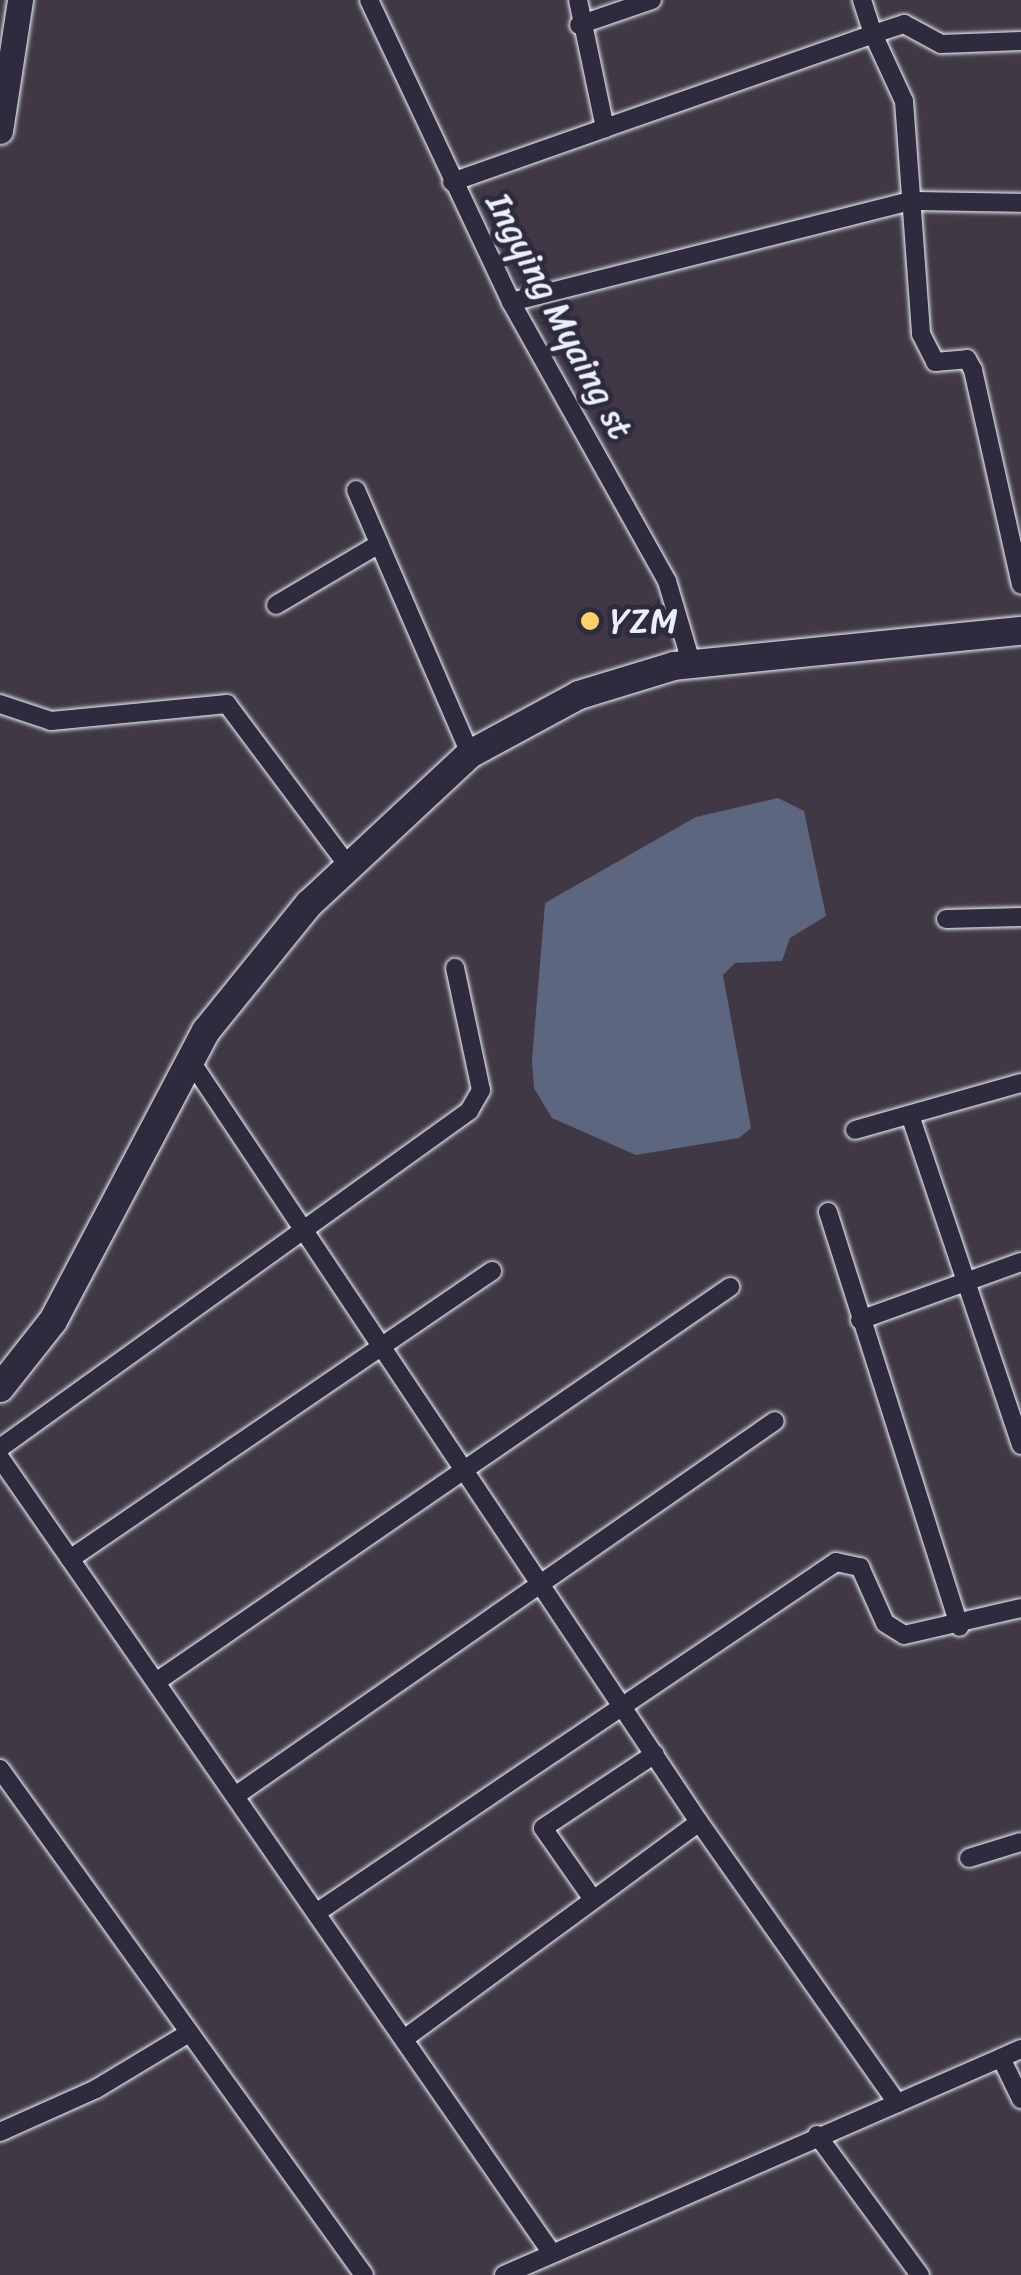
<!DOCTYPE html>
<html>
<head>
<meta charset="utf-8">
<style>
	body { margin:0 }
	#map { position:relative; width:1021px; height:2275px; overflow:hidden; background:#403945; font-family:Sriracha,sans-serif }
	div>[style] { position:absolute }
	.water>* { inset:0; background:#5c667f }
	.roads { filter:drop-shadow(0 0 2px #e8f1f8) drop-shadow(0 0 2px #e8f1f8) }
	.minor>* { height:18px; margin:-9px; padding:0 9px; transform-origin:9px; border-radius:9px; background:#2f2a3d }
	.secondary>* { height:25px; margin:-12.5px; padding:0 12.5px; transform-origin:12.5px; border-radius:12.5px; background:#2f2a3d }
	.trunk>* { height:28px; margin:-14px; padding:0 14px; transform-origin:14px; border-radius:14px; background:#2f2a3d }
	.dots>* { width:28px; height:28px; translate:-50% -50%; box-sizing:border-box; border:5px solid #2f2a3d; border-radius:50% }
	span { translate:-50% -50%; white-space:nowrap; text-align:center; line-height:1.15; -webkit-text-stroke:10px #2f2a3d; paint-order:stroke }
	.street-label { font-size:35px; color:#e8f1f8 }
	.poi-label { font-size:35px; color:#e8f1f8 }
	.left { translate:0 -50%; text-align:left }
</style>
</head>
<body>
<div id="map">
	<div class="water">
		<div style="clip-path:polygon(778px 798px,804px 811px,826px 916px,790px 938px,782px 961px,735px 963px,723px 975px,751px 1128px,739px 1138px,636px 1155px,552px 1118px,534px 1088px,532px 1061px,545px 903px,696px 817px)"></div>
	</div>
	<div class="roads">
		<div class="minor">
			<div style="left:369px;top:0;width:334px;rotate:64.8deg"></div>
			<div style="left:511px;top:302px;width:320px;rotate:60.8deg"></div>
			<div style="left:667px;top:581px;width:84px;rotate:73.5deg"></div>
			<div style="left:578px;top:0;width:131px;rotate:78.1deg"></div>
			<div style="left:605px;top:128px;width:284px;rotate:-19.3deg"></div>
			<div style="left:873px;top:34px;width:36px;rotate:-108deg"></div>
			<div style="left:579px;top:25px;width:77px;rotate:-18.9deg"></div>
			<div style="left:1021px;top:41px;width:80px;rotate:177.9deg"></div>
			<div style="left:941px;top:44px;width:42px;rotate:-151.6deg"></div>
			<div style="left:904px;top:24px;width:33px;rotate:162deg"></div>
			<div style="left:873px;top:34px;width:74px;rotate:65.2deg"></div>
			<div style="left:904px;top:101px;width:234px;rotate:85.8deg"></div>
			<div style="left:921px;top:334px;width:31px;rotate:63deg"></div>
			<div style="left:935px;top:362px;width:32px;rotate:-5deg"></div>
			<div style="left:967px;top:359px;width:13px;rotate:61deg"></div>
			<div style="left:973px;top:370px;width:220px;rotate:77.4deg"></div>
			<div style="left:452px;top:182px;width:162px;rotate:-19.4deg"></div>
			<div style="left:511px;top:302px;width:413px;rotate:-14.2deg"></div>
			<div style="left:911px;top:201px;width:110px;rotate:1deg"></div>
			<div style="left:356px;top:490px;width:288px;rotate:66.6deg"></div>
			<div style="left:276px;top:605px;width:120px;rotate:-30.6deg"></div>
			<div style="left:0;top:704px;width:54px;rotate:18.4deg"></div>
			<div style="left:51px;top:721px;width:177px;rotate:-5.5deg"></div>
			<div style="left:227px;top:704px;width:202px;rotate:53.2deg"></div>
			<div style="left:946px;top:919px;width:75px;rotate:-1.5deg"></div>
			<div style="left:190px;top:1060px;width:916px;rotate:56.26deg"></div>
			<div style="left:699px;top:1822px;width:344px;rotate:54.8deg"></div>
			<div style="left:910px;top:1115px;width:348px;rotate:71.4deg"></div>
			<div style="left:855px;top:1130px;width:173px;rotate:-15.8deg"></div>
			<div style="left:828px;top:1212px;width:435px;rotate:72.4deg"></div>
			<div style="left:860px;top:1320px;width:171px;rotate:-19.8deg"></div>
			<div style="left:0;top:1448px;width:578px;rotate:-35.7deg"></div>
			<div style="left:469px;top:1111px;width:24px;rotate:-60deg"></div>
			<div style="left:481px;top:1090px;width:125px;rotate:-102deg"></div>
			<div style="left:0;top:1458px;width:963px;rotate:55.24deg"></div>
			<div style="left:70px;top:1559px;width:511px;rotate:-34.31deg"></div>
			<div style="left:156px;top:1682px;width:697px;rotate:-34.53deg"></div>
			<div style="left:0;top:1769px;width:623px;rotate:54.27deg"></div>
			<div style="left:235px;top:1796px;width:657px;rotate:-34.78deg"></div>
			<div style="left:969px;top:1858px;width:54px;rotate:-17.1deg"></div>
			<div style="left:592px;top:1898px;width:85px;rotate:-125deg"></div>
			<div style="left:543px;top:1828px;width:134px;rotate:-33.5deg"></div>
			<div style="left:316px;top:1913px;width:627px;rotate:-34.02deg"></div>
			<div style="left:836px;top:1562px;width:25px;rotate:12deg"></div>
			<div style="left:860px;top:1567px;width:61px;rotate:65.9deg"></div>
			<div style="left:885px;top:1623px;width:22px;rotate:32deg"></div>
			<div style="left:904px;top:1635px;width:120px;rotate:-13deg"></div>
			<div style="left:404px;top:2039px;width:366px;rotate:-36.3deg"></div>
			<div style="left:1001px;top:2058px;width:46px;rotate:64deg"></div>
			<div style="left:0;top:2132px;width:105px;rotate:-24.1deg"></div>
			<div style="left:96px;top:2089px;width:109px;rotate:-31.1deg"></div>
			<div style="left:817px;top:2135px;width:174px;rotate:53.7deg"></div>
			<div style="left:504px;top:2275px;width:564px;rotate:-23.61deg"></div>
		</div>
		<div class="secondary">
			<div style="left:0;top:131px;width:133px;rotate:-81.3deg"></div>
		</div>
		<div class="trunk">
			<div style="left:0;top:1388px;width:85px;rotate:-51.7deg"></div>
			<div style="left:53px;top:1321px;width:328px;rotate:-62.2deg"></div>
			<div style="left:206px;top:1031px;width:164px;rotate:-51deg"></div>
			<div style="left:309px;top:904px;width:220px;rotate:-43deg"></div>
			<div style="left:470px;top:754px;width:124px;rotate:-28.4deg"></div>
			<div style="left:579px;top:695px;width:99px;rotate:-17deg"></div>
			<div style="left:674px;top:666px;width:349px;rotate:-5.8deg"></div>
		</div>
	</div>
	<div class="dots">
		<div style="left:590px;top:621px;background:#ffd166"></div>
	</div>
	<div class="street-label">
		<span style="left:560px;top:316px;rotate:62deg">Ingying Myaing st</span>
	</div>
	<div class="poi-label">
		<span class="left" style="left:610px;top:621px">YZM</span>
	</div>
</div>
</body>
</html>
